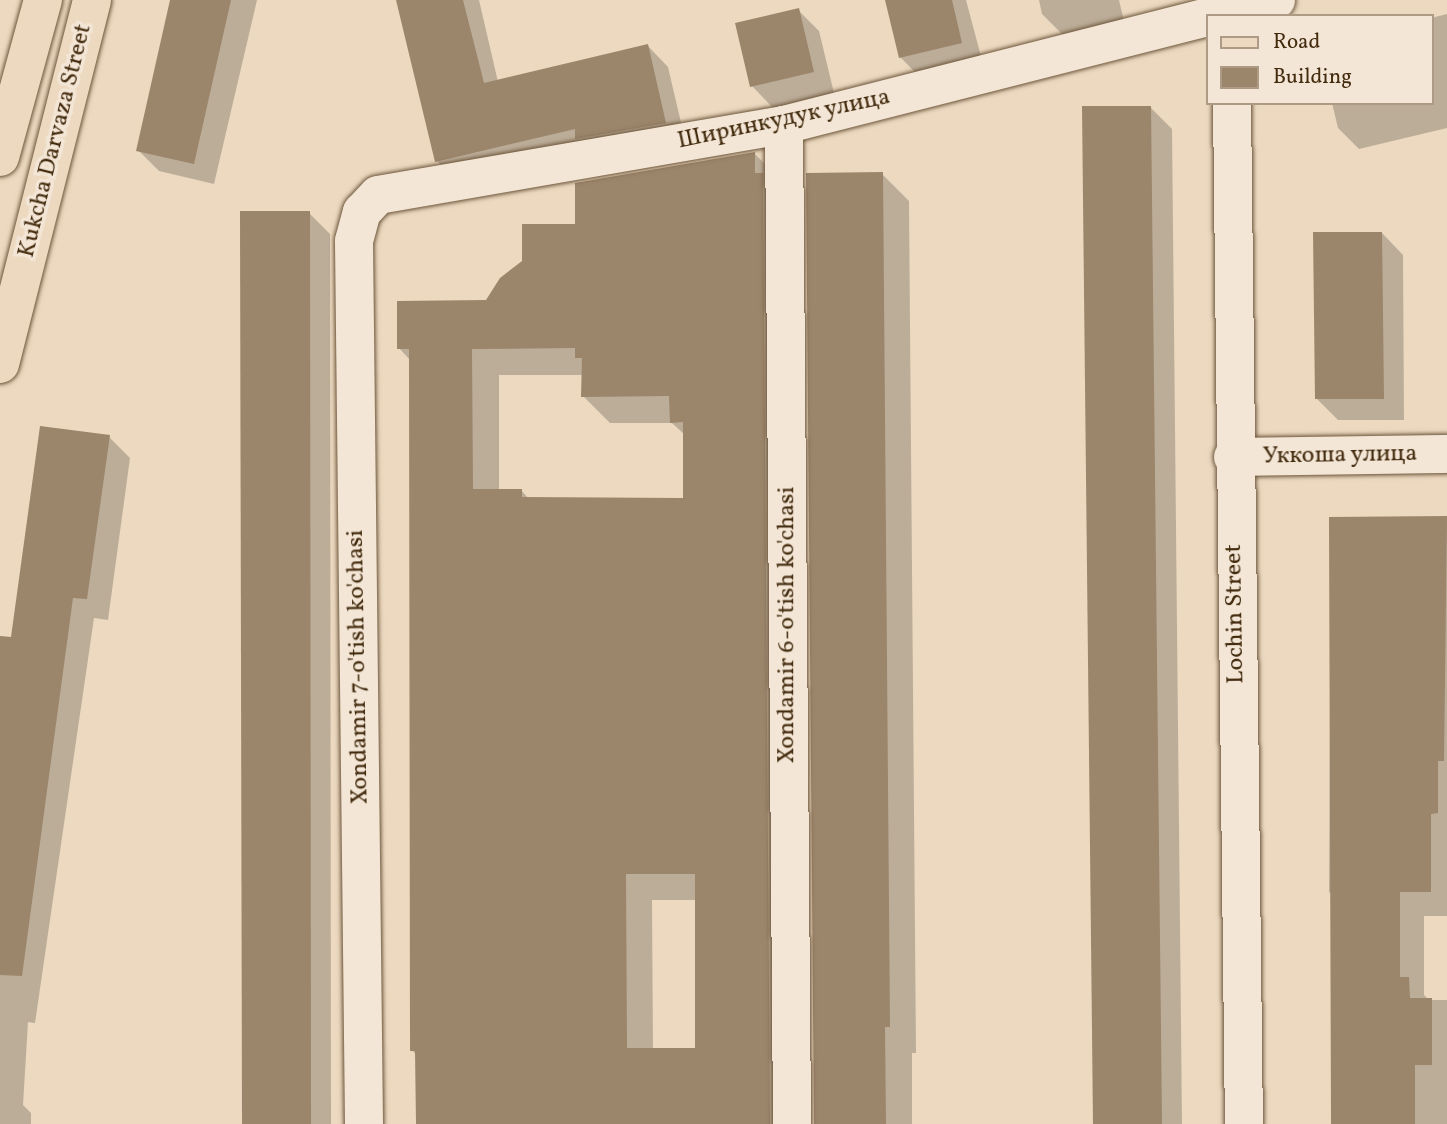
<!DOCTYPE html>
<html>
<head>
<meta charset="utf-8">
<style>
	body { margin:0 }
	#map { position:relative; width:1447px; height:1124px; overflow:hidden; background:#ecd9c0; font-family:Vollkorn,serif }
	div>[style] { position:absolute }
	.shadow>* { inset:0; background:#0003 }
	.building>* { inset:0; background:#9b856b }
	.roads { filter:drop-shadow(0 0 2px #6d563a) drop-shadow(0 0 2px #6d563a) }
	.minor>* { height:38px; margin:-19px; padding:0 19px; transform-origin:19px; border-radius:19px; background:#f3e6d6 }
	.primary>* { height:38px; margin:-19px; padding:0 19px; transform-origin:19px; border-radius:19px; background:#ecd9c0 }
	span { translate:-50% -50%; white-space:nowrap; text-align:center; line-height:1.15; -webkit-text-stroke:7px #f3e6d6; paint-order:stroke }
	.street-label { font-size:24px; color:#432b0e }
	.legend { position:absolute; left:1206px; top:14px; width:228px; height:91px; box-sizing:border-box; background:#f3e6d6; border:2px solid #ad9b86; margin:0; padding:9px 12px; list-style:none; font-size:21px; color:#432b0e }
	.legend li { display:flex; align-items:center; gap:14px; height:35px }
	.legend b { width:35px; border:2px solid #ad9b86 }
</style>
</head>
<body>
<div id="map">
	<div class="shadow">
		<div style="clip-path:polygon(173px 0,257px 0,214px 184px,159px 171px,138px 150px)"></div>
		<div style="clip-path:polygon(398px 0,479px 0,498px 82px,647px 45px,668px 67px,686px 144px,458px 182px,437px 161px)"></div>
		<div style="clip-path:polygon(887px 0,966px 0,983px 64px,921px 78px,900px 57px)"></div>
		<div style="clip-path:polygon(1039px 0,1119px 0,1124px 21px,1063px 35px,1042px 14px)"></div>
		<div style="clip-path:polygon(798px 10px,819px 31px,834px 93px,773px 108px,752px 86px)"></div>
		<div style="clip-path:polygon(1447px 14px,1447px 128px,1359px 149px,1338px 128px,1332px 103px,1431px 103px,1431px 18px)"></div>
		<div style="clip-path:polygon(1151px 108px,1172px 129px,1182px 1124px,1095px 1124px)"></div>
		<div style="clip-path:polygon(evenodd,755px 154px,782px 181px,796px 1124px,418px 1124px,417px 1056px,412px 1050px,410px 360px,399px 348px,487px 302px,576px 225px,755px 154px,499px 375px,583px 375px,583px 396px,610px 423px,672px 423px,685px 435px,684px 500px,529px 499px,521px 490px,499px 490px,499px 375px,755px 154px,652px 900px,697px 900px,697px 1050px,653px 1050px,652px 900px)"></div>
		<div style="clip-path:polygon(882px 174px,909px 201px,916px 1053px,912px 1053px,912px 1124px,816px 1124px)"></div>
		<div style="clip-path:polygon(309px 213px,330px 234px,331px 1124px,244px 1124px)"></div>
		<div style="clip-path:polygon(1382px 233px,1403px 255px,1404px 420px,1338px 420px,1317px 399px)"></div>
		<div style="clip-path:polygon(109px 437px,130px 458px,108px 620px,94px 618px,35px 1023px,28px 1022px,23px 1105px,31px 1113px,31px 1124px,0 1124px,0 638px,12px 639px)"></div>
		<div style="clip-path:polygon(1331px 519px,1447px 519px,1447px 916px,1424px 916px,1424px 995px,1429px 1000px,1447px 1000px,1447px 1124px,1334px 1124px,1334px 896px,1329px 892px)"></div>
	</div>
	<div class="building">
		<div style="clip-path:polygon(170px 0,231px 0,194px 164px,136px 151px)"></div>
		<div style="clip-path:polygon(396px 0,463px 0,484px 83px,648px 44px,666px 123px,575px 139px,575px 129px,435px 162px)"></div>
		<div style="clip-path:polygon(885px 0,952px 0,962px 43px,899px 58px)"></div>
		<div style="clip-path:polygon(799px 8px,814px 72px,750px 87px,735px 23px)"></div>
		<div style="clip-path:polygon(1082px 106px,1151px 106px,1162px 1124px,1093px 1124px)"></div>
		<div style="clip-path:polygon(evenodd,755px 152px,755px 173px,763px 173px,770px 1124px,416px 1124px,415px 1051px,410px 1051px,409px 349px,397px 349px,397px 301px,486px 300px,500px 278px,522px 261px,522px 224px,575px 224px,575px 183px,755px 152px,575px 348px,575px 358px,582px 358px,581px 397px,669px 396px,670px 423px,683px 422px,683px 498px,522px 497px,522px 489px,473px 489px,472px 349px,575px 348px,755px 152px,626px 874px,695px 874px,695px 1048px,627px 1048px,626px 874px)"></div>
		<div style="clip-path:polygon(883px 172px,890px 1027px,885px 1027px,886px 1124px,814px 1124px,806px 173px)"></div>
		<div style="clip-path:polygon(240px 211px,310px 211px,311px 1124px,242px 1124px)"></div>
		<div style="clip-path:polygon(1313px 232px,1382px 232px,1384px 399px,1315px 399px)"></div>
		<div style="clip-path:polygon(40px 426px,110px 435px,87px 599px,73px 598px,22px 976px,0 975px,0 636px,11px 637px)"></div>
		<div style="clip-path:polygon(1447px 516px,1444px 761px,1438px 761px,1438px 813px,1431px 814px,1431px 892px,1400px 892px,1400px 977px,1409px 977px,1410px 998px,1432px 998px,1432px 1065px,1415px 1065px,1415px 1124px,1331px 1124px,1329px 517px)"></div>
	</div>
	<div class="roads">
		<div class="minor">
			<div style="left:1212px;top:16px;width:66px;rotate:-14deg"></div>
			<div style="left:1232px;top:103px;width:1021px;rotate:89.33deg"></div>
			<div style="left:784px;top:125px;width:999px;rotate:89.54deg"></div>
			<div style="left:1233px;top:457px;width:214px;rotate:-0.8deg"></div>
			<div style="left:364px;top:1124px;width:883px;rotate:-90.65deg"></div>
			<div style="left:354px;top:241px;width:30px;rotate:-75deg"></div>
			<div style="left:362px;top:212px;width:23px;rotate:-47deg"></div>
			<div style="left:378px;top:195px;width:412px;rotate:-9.8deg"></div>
			<div style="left:784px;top:125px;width:437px;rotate:-14.3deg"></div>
		</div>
		<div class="primary">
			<div style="left:0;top:157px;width:163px;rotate:-74.7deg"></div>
			<div style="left:0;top:364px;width:375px;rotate:-75.8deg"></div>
		</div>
	</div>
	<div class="street-label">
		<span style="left:784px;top:120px;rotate:-12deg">Ширинкудук улица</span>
		<span style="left:56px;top:141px;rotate:-76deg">Kukcha Darvaza Street</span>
		<span style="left:1340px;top:456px;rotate:-1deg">Уккоша улица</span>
		<span style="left:1236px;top:614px;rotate:-91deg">Lochin Street</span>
		<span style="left:788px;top:625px;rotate:-90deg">Xondamir 6-o'tish ko'chasi</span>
		<span style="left:359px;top:667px;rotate:-91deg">Xondamir 7-o'tish ko'chasi</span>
	</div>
	<ul class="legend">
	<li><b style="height:9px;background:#ecd9c0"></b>Road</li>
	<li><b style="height:19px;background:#9b856b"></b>Building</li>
	</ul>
</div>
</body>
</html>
